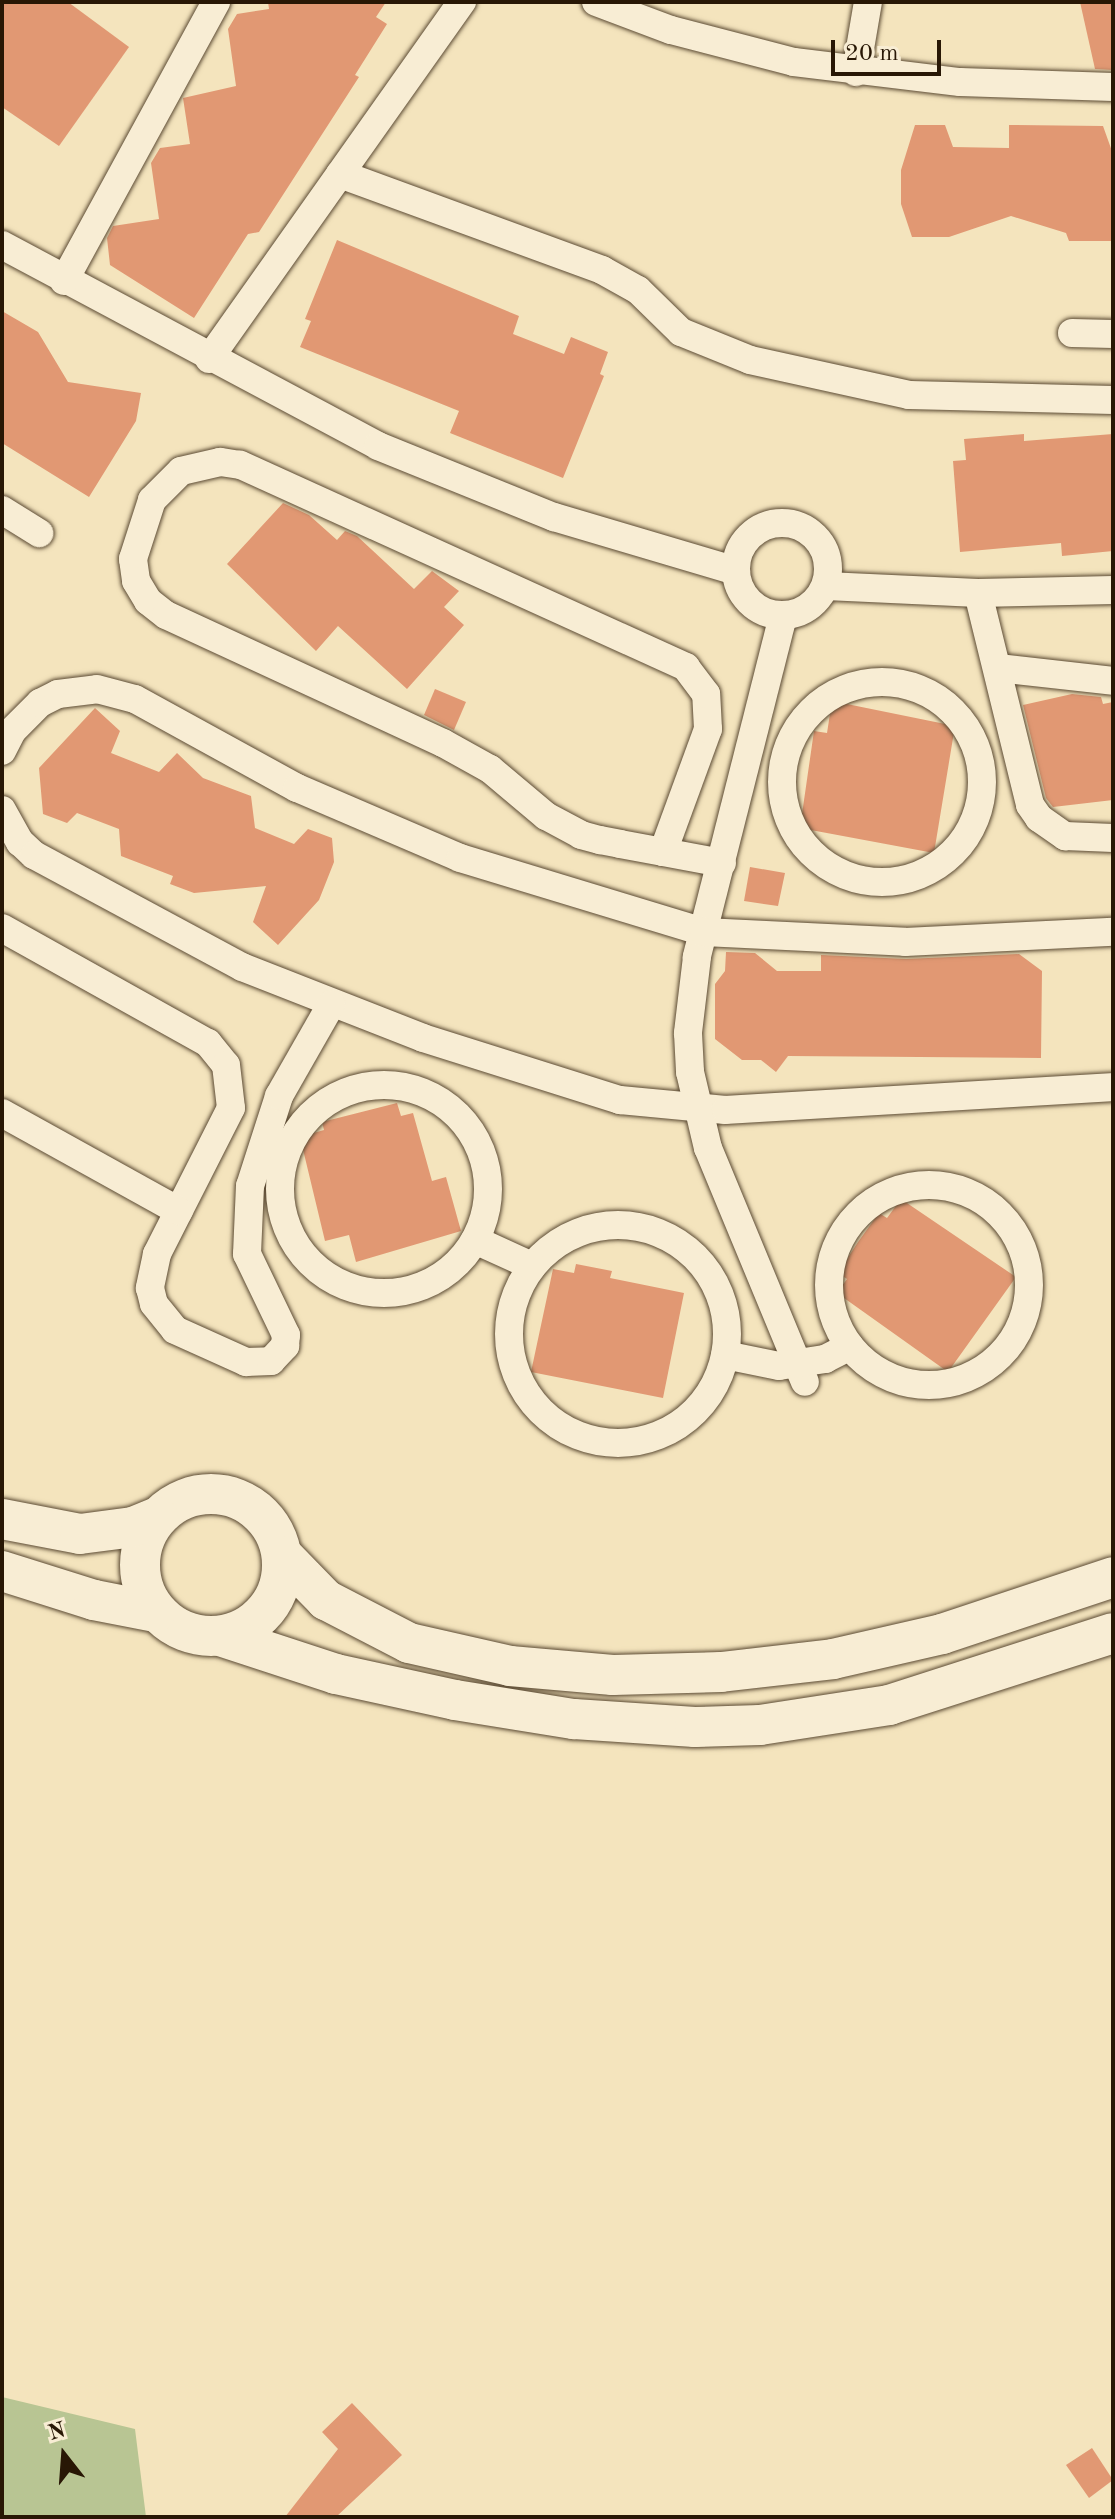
<!DOCTYPE html>
<html>
<head>
<meta charset="utf-8">
<style>
	body { margin:0 }
	#map { position:relative; width:1115px; height:2519px; overflow:hidden; background:#f4e4bd; font-family:"Old Standard TT",serif }
	div>[style] { position:absolute }
	.green>* { inset:0; background:#b8c593 }
	.building>* { inset:0; background:#e19873 }
	.roads { filter:drop-shadow(0 0 2px #5b4a33) drop-shadow(0 0 2px #5b4a33) }
	.street>* { height:28px; margin:-14px; padding:0 14px; transform-origin:14px; border-radius:14px; background:#f8edd4 }
	.street>.ring { margin:-14px; padding:0; box-sizing:content-box; background:none; border:28px solid #f8edd4; border-radius:50% }
	.secondary>* { height:40px; margin:-20px; padding:0 20px; transform-origin:20px; border-radius:20px; background:#f8edd4 }
	.secondary>.ring { margin:-20px; padding:0; box-sizing:content-box; background:none; border:40px solid #f8edd4; border-radius:50% }
	span { translate:-50% -50%; white-space:nowrap; text-align:center; line-height:1.15; -webkit-text-stroke:8px #f8edd4; paint-order:stroke }
	.frame { position:absolute; inset:0; border:4px solid #281705; pointer-events:none }
	.north { position:absolute; left:24px; top:2415px; width:80px; height:80px; -webkit-text-stroke:6px #f8edd4; paint-order:stroke; rotate:343deg; font-size:22px; font-weight:700; line-height:32px; text-align:center; color:#281705 }
	.north::after { content:''; display:block; margin:auto; width:28px; height:36px; background:#281705; clip-path:polygon(50% 0,100% 100%,50% 72%,0 100%) }
	.scale { position:absolute; left:831px; top:40px; width:110px; height:36px; box-sizing:border-box; border:4px solid #281705; border-top:0; padding-left:10px; font-size:24px; line-height:28px; white-space:nowrap; color:#281705; -webkit-text-stroke:6px #f8edd4; paint-order:stroke }
</style>
</head>
<body>
<div id="map">
	<div class="green">
		<div style="clip-path:polygon(2px 2397px,135px 2429px,146px 2517px,2px 2517px)"></div>
	</div>
	<div class="building">
		<div style="clip-path:polygon(2px 2px,68px 2px,129px 47px,59px 146px,2px 107px)"></div>
		<div style="clip-path:polygon(268px 2px,386px 2px,376px 17px,387px 24px,355px 75px,359px 77px,259px 232px,248px 234px,194px 318px,110px 265px,107px 238px,113px 226px,159px 219px,151px 163px,160px 148px,190px 144px,183px 98px,236px 86px,228px 29px,237px 14px,269px 9px)"></div>
		<div style="clip-path:polygon(1080px 2px,1113px 2px,1113px 70px,1095px 69px)"></div>
		<div style="clip-path:polygon(915px 125px,945px 125px,953px 147px,1009px 148px,1009px 125px,1103px 126px,1113px 154px,1113px 241px,1069px 241px,1066px 233px,1011px 216px,949px 237px,912px 237px,901px 204px,901px 170px)"></div>
		<div style="clip-path:polygon(337px 240px,519px 316px,513px 334px,564px 354px,571px 337px,608px 352px,600px 374px,604px 376px,563px 478px,450px 433px,459px 411px,300px 347px,311px 321px,305px 319px)"></div>
		<div style="clip-path:polygon(2px 311px,38px 332px,68px 382px,141px 393px,136px 421px,89px 497px,2px 443px)"></div>
		<div style="clip-path:polygon(1024px 434px,1024px 441px,1113px 434px,1113px 551px,1062px 556px,1061px 543px,960px 552px,953px 461px,966px 460px,964px 439px)"></div>
		<div style="clip-path:polygon(283px 503px,309px 515px,337px 540px,345px 531px,357px 536px,414px 589px,432px 571px,459px 591px,444px 607px,464px 625px,407px 689px,338px 626px,316px 651px,227px 564px)"></div>
		<div style="clip-path:polygon(435px 689px,466px 702px,454px 730px,424px 715px)"></div>
		<div style="clip-path:polygon(1072px 694px,1101px 697px,1103px 704px,1113px 702px,1113px 800px,1053px 807px,1046px 798px,1023px 705px)"></div>
		<div style="clip-path:polygon(832px 701px,955px 726px,934px 853px,800px 828px,814px 731px,827px 733px)"></div>
		<div style="clip-path:polygon(95px 708px,120px 731px,111px 753px,159px 772px,177px 753px,203px 778px,251px 796px,255px 828px,294px 844px,308px 829px,332px 838px,334px 862px,319px 900px,278px 945px,253px 922px,266px 886px,194px 893px,170px 884px,173px 876px,121px 856px,119px 829px,77px 813px,67px 823px,43px 814px,39px 768px)"></div>
		<div style="clip-path:polygon(750px 867px,785px 873px,778px 906px,744px 901px)"></div>
		<div style="clip-path:polygon(726px 952px,755px 953px,777px 971px,821px 971px,821px 955px,906px 959px,1019px 954px,1042px 971px,1041px 1058px,788px 1056px,776px 1072px,761px 1060px,742px 1060px,715px 1039px,715px 984px,725px 971px)"></div>
		<div style="clip-path:polygon(397px 1103px,401px 1116px,413px 1113px,432px 1181px,446px 1177px,461px 1231px,356px 1262px,349px 1235px,325px 1241px,300px 1137px,324px 1130px,322px 1122px)"></div>
		<div style="clip-path:polygon(901px 1199px,1016px 1277px,948px 1372px,837px 1293px,847px 1279px,838px 1273px,858px 1242px,879px 1213px,887px 1218px)"></div>
		<div style="clip-path:polygon(576px 1264px,612px 1271px,610px 1278px,684px 1293px,663px 1398px,531px 1372px,553px 1269px,574px 1273px)"></div>
		<div style="clip-path:polygon(352px 2403px,402px 2455px,336px 2517px,285px 2517px,338px 2449px,322px 2432px)"></div>
		<div style="clip-path:polygon(1092px 2448px,1113px 2480px,1089px 2498px,1066px 2465px)"></div>
	</div>
	<div class="roads">
		<div class="street">
			<div style="left:596px;top:2px;width:80px;rotate:20.5deg"></div>
			<div style="left:671px;top:30px;width:127px;rotate:14.6deg"></div>
			<div style="left:794px;top:62px;width:167px;rotate:6.9deg"></div>
			<div style="left:960px;top:82px;width:153px;rotate:1.9deg"></div>
			<div style="left:856px;top:72px;width:71px;rotate:-80.3deg"></div>
			<div style="left:340px;top:174px;width:279px;rotate:20.1deg"></div>
			<div style="left:602px;top:270px;width:41px;rotate:29.1deg"></div>
			<div style="left:638px;top:290px;width:60px;rotate:44.3deg"></div>
			<div style="left:681px;top:332px;width:74px;rotate:22.1deg"></div>
			<div style="left:750px;top:360px;width:163px;rotate:12.4deg"></div>
			<div style="left:909px;top:395px;width:204px;rotate:1.4deg"></div>
			<div style="left:2px;top:245px;width:426px;rotate:28.1deg"></div>
			<div style="left:378px;top:446px;width:190px;rotate:22deg"></div>
			<div style="left:554px;top:517px;width:190px;rotate:16.5deg"></div>
			<div style="left:64px;top:281px;width:318px;rotate:-61.4deg"></div>
			<div style="left:1072px;top:333px;width:41px;rotate:1.4deg"></div>
			<div style="left:209px;top:359px;width:438px;rotate:-54.7deg"></div>
			<div style="left:2px;top:510px;width:44px;rotate:31.9deg"></div>
			<div class="ring" style="left:736px;top:523px;width:64px;height:64px"></div>
			<div style="left:826px;top:586px;width:152px;rotate:2.6deg"></div>
			<div style="left:978px;top:593px;width:135px;rotate:-1.3deg"></div>
			<div style="left:978px;top:593px;width:218px;rotate:76.2deg"></div>
			<div style="left:1030px;top:805px;width:16px;rotate:55deg"></div>
			<div style="left:1039px;top:818px;width:32px;rotate:35deg"></div>
			<div style="left:1065px;top:836px;width:48px;rotate:2.4deg"></div>
			<div style="left:783px;top:616px;width:352px;rotate:104.2deg"></div>
			<div style="left:697px;top:957px;width:77px;rotate:96.8deg"></div>
			<div style="left:688px;top:1033px;width:39px;rotate:87deg"></div>
			<div style="left:690px;top:1072px;width:78px;rotate:76.7deg"></div>
			<div style="left:708px;top:1148px;width:253px;rotate:67.5deg"></div>
			<div style="left:998px;top:668px;width:116px;rotate:6.4deg"></div>
			<div class="ring" style="left:782px;top:682px;width:172px;height:172px"></div>
			<div style="left:2px;top:751px;width:22px;rotate:-63deg"></div>
			<div style="left:12px;top:731px;width:40px;rotate:-45deg"></div>
			<div style="left:40px;top:703px;width:20px;rotate:-27deg"></div>
			<div style="left:58px;top:694px;width:39px;rotate:-7deg"></div>
			<div style="left:97px;top:689px;width:39px;rotate:15deg"></div>
			<div style="left:135px;top:699px;width:185px;rotate:28.8deg"></div>
			<div style="left:297px;top:788px;width:177px;rotate:23.2deg"></div>
			<div style="left:460px;top:858px;width:255px;rotate:16.9deg"></div>
			<div style="left:704px;top:932px;width:201px;rotate:2.8deg"></div>
			<div style="left:905px;top:942px;width:208px;rotate:-2.8deg"></div>
			<div style="left:2px;top:810px;width:37px;rotate:61deg"></div>
			<div style="left:20px;top:842px;width:19px;rotate:43deg"></div>
			<div style="left:34px;top:855px;width:236px;rotate:28.3deg"></div>
			<div style="left:242px;top:967px;width:194px;rotate:21.4deg"></div>
			<div style="left:423px;top:1038px;width:207px;rotate:17.5deg"></div>
			<div style="left:620px;top:1100px;width:106px;rotate:5.4deg"></div>
			<div style="left:726px;top:1110px;width:388px;rotate:-3.4deg"></div>
			<div style="left:663px;top:852px;width:131px;rotate:-69.9deg"></div>
			<div style="left:708px;top:729px;width:35px;rotate:-93deg"></div>
			<div style="left:706px;top:694px;width:34px;rotate:-127deg"></div>
			<div style="left:686px;top:667px;width:490px;rotate:-155.6deg"></div>
			<div style="left:240px;top:465px;width:20px;rotate:-171deg"></div>
			<div style="left:220px;top:462px;width:40px;rotate:167deg"></div>
			<div style="left:181px;top:471px;width:41px;rotate:135deg"></div>
			<div style="left:152px;top:500px;width:62px;rotate:107.9deg"></div>
			<div style="left:133px;top:559px;width:22px;rotate:82deg"></div>
			<div style="left:136px;top:581px;width:23px;rotate:59deg"></div>
			<div style="left:148px;top:601px;width:23px;rotate:38deg"></div>
			<div style="left:166px;top:615px;width:305px;rotate:24.8deg"></div>
			<div style="left:443px;top:743px;width:54px;rotate:29deg"></div>
			<div style="left:490px;top:769px;width:73px;rotate:40deg"></div>
			<div style="left:546px;top:816px;width:40px;rotate:28deg"></div>
			<div style="left:581px;top:835px;width:20px;rotate:15deg"></div>
			<div style="left:600px;top:840px;width:20px;rotate:11deg"></div>
			<div style="left:620px;top:844px;width:44px;rotate:10.5deg"></div>
			<div style="left:663px;top:852px;width:60px;rotate:10.6deg"></div>
			<div style="left:2px;top:928px;width:236px;rotate:29.2deg"></div>
			<div style="left:208px;top:1043px;width:28px;rotate:51deg"></div>
			<div style="left:226px;top:1065px;width:43px;rotate:83.4deg"></div>
			<div style="left:231px;top:1108px;width:164px;rotate:116.9deg"></div>
			<div style="left:157px;top:1254px;width:35px;rotate:102deg"></div>
			<div style="left:150px;top:1288px;width:16px;rotate:76deg"></div>
			<div style="left:154px;top:1304px;width:33px;rotate:51deg"></div>
			<div style="left:175px;top:1330px;width:78px;rotate:24.3deg"></div>
			<div style="left:246px;top:1362px;width:25px;rotate:-2deg"></div>
			<div style="left:271px;top:1361px;width:21px;rotate:-47deg"></div>
			<div style="left:285px;top:1346px;width:11px;rotate:-85deg"></div>
			<div style="left:286px;top:1335px;width:90px;rotate:-115.7deg"></div>
			<div style="left:247px;top:1254px;width:68px;rotate:-87.5deg"></div>
			<div style="left:250px;top:1186px;width:95px;rotate:-72.1deg"></div>
			<div style="left:279px;top:1096px;width:105px;rotate:-60.3deg"></div>
			<div class="ring" style="left:280px;top:1085px;width:180px;height:180px"></div>
			<div style="left:2px;top:1113px;width:202px;rotate:29deg"></div>
			<div class="ring" style="left:829px;top:1185px;width:172px;height:172px"></div>
			<div class="ring" style="left:509px;top:1225px;width:190px;height:190px"></div>
			<div style="left:475px;top:1240px;width:63px;rotate:24.5deg"></div>
			<div style="left:725px;top:1355px;width:55px;rotate:11.5deg"></div>
			<div style="left:779px;top:1366px;width:47px;rotate:-8.7deg"></div>
			<div style="left:825px;top:1359px;width:28px;rotate:-27deg"></div>
		</div>
		<div class="secondary">
			<div class="ring" style="left:140px;top:1494px;width:102px;height:102px"></div>
			<div style="left:2px;top:1519px;width:79px;rotate:10.9deg"></div>
			<div style="left:80px;top:1534px;width:53px;rotate:-7.5deg"></div>
			<div style="left:133px;top:1527px;width:27px;rotate:-22deg"></div>
			<div style="left:283px;top:1556px;width:62px;rotate:45.7deg"></div>
			<div style="left:326px;top:1600px;width:93px;rotate:27.4deg"></div>
			<div style="left:409px;top:1643px;width:104px;rotate:12.8deg"></div>
			<div style="left:510px;top:1666px;width:103px;rotate:5deg"></div>
			<div style="left:613px;top:1675px;width:108px;rotate:-1.6deg"></div>
			<div style="left:721px;top:1672px;width:113px;rotate:-6.6deg"></div>
			<div style="left:833px;top:1659px;width:112px;rotate:-12.9deg"></div>
			<div style="left:942px;top:1634px;width:180px;rotate:-18.4deg"></div>
			<div style="left:2px;top:1571px;width:96px;rotate:17.5deg"></div>
			<div style="left:94px;top:1600px;width:63px;rotate:11deg"></div>
			<div style="left:220px;top:1636px;width:122px;rotate:18.1deg"></div>
			<div style="left:336px;top:1674px;width:122px;rotate:12.3deg"></div>
			<div style="left:455px;top:1700px;width:121px;rotate:9.1deg"></div>
			<div style="left:574px;top:1719px;width:121px;rotate:3.8deg"></div>
			<div style="left:695px;top:1727px;width:65px;rotate:-1.8deg"></div>
			<div style="left:760px;top:1725px;width:131px;rotate:-8.8deg"></div>
			<div style="left:889px;top:1705px;width:235px;rotate:-17.8deg"></div>
		</div>
	</div>
	<div class="frame"></div>
	<div class="north">N</div>
	<div class="scale">20 m</div>
</div>
</body>
</html>
